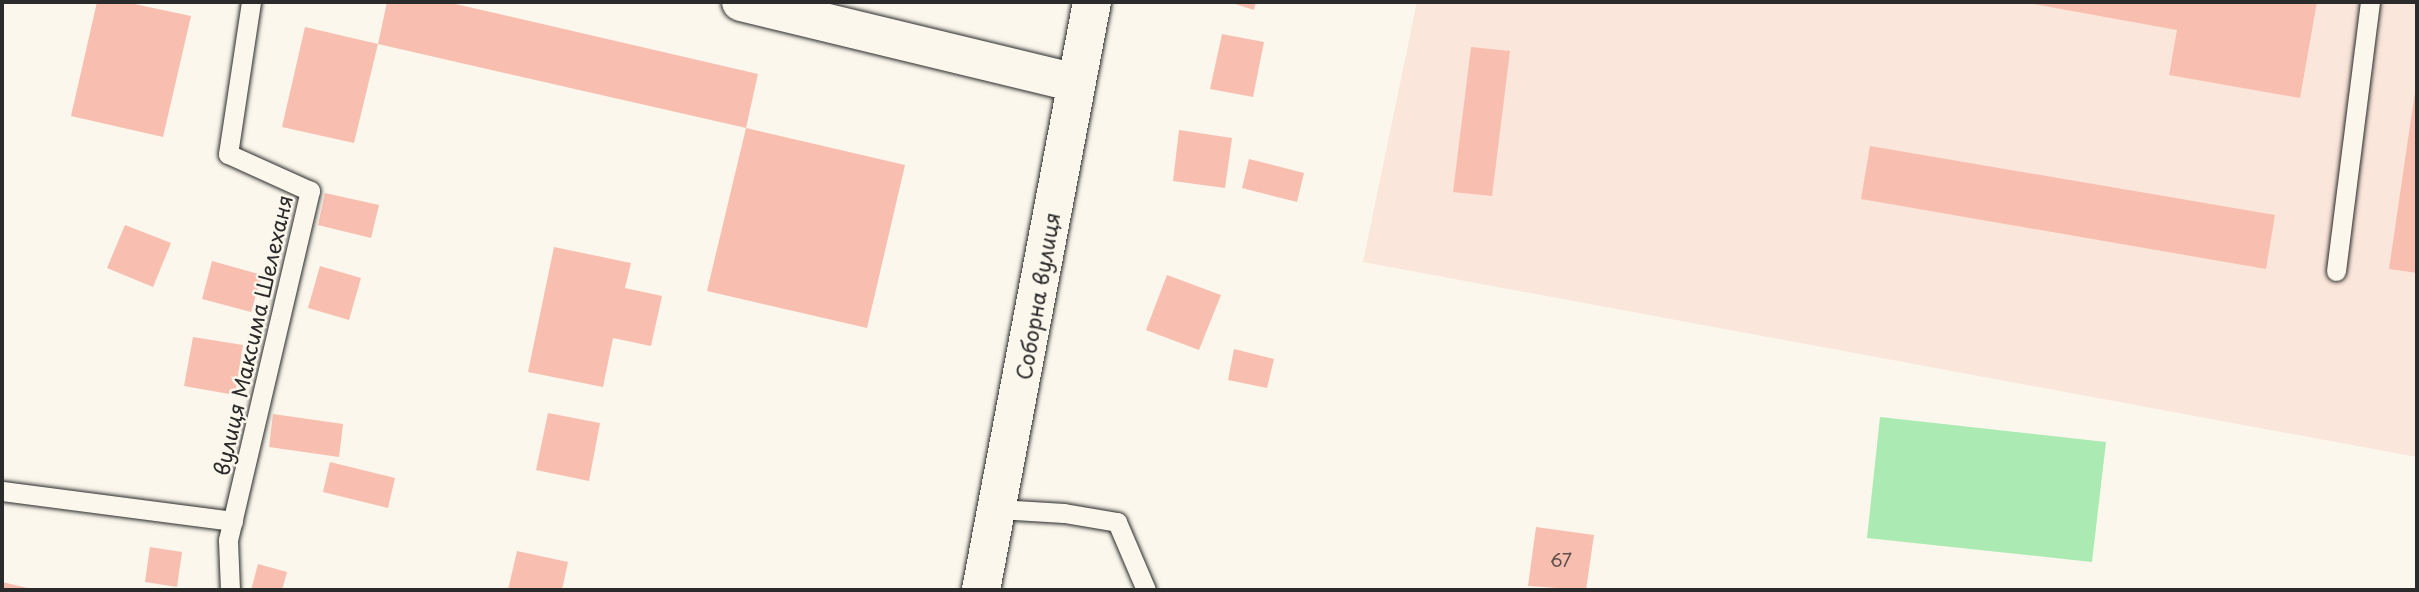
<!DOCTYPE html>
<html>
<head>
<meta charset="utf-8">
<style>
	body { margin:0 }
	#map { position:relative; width:2419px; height:592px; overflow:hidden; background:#fbf7ec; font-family:"Playpen Sans",sans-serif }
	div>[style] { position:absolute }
	.built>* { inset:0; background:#fae6da }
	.green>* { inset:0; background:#abebb3 }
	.building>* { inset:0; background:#f8bfb0 }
	.roads { filter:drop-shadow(0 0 2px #2b2b2b) drop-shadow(0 0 2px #2b2b2b) }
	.service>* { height:19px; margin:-9.5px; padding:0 9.5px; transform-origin:9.5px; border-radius:9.5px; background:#fbf7ec }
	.minor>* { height:38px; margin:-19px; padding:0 19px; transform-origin:19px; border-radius:19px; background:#fbf7ec }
	.tertiary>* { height:38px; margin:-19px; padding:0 19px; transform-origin:19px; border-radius:19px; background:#fbf7ec }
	span { translate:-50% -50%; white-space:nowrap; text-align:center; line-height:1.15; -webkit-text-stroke:5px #fbf7ec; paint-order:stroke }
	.number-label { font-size:18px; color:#5e504c }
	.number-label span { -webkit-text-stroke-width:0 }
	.street-label { font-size:21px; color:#2b2b2b }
	.frame { position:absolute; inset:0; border:4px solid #2b2b2b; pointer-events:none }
</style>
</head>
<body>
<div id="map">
	<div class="built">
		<div style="clip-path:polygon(1417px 2px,2417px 2px,2417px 457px,1363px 262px)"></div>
	</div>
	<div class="green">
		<div style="clip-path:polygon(1880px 417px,2106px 442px,2092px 562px,1867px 538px)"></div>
	</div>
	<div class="building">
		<div style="clip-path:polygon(97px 2px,125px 2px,191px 16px,163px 137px,71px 116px)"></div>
		<div style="clip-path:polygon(387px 2px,447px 2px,758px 74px,746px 128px,378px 44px)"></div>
		<div style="clip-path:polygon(1229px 2px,1256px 2px,1254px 10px)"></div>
		<div style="clip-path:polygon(2023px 2px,2317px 2px,2300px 98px,2169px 75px,2177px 30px)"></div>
		<div style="clip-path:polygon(305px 27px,378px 44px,354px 143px,282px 127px)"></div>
		<div style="clip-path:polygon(1222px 34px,1264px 42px,1253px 97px,1210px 89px)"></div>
		<div style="clip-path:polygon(1471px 47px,1510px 51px,1492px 196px,1453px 192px)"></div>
		<div style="clip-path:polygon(2416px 85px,2417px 85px,2417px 273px,2389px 269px)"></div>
		<div style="clip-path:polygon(746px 128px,905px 165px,867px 328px,707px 291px)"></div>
		<div style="clip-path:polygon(1179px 130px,1232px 138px,1225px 188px,1173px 181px)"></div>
		<div style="clip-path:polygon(1870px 146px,2275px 215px,2266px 269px,1861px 199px)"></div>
		<div style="clip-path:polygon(1249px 159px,1304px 173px,1297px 202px,1242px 188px)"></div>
		<div style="clip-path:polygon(325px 193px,379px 205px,371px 238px,318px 225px)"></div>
		<div style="clip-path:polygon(125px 225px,171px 243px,153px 287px,107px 268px)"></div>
		<div style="clip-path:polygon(554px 247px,631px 263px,625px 288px,662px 296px,651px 346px,613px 338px,603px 387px,528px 372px)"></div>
		<div style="clip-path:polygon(212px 261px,262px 275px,251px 312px,202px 299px)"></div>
		<div style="clip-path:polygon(320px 266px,361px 278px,349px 320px,308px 308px)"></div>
		<div style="clip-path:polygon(1167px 275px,1221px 295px,1199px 350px,1146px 330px)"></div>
		<div style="clip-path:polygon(193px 337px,243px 345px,235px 395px,184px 386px)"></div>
		<div style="clip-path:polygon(1234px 349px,1274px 359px,1267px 388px,1228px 380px)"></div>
		<div style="clip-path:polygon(548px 413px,600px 423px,589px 481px,536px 470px)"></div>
		<div style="clip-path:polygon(273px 414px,343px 424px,339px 457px,269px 447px)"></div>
		<div style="clip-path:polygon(330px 462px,395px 478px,388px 508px,323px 492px)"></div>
		<div style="clip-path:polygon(1536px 527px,1594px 535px,1586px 590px,1528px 586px)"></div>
		<div style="clip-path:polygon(150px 547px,182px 552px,177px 587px,145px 582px)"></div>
		<div style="clip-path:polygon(517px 551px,568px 562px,562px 590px,508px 590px)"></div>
		<div style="clip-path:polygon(258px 564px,287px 572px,282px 590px,251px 590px)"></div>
		<div style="clip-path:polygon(2px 582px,32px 589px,32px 590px,2px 590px)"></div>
	</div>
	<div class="roads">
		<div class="service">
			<div style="left:2336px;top:271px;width:271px;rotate:-82.8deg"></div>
			<div style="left:2px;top:491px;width:233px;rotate:7.4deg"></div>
			<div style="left:998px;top:509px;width:66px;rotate:3.5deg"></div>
			<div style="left:1064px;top:513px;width:54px;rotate:9.6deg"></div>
			<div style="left:1117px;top:522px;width:74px;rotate:66.9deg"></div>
			<div style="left:230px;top:590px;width:50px;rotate:-92.3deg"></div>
			<div style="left:228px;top:540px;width:359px;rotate:-76.8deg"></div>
			<div style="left:310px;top:191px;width:90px;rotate:-155.7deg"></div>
			<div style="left:228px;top:154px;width:154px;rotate:-81.4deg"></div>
		</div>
		<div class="minor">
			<div style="left:741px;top:2px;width:345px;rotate:13.6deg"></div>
		</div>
		<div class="tertiary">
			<div style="left:981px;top:590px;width:598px;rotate:-79.31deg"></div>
		</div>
	</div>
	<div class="number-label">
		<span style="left:1561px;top:560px">67</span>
	</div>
	<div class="street-label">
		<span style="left:1037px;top:296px;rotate:-80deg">Соборна вулиця</span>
		<span style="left:252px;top:335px;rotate:-77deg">вулиця Максима Шелеханя</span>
	</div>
	<div class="frame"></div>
</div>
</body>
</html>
